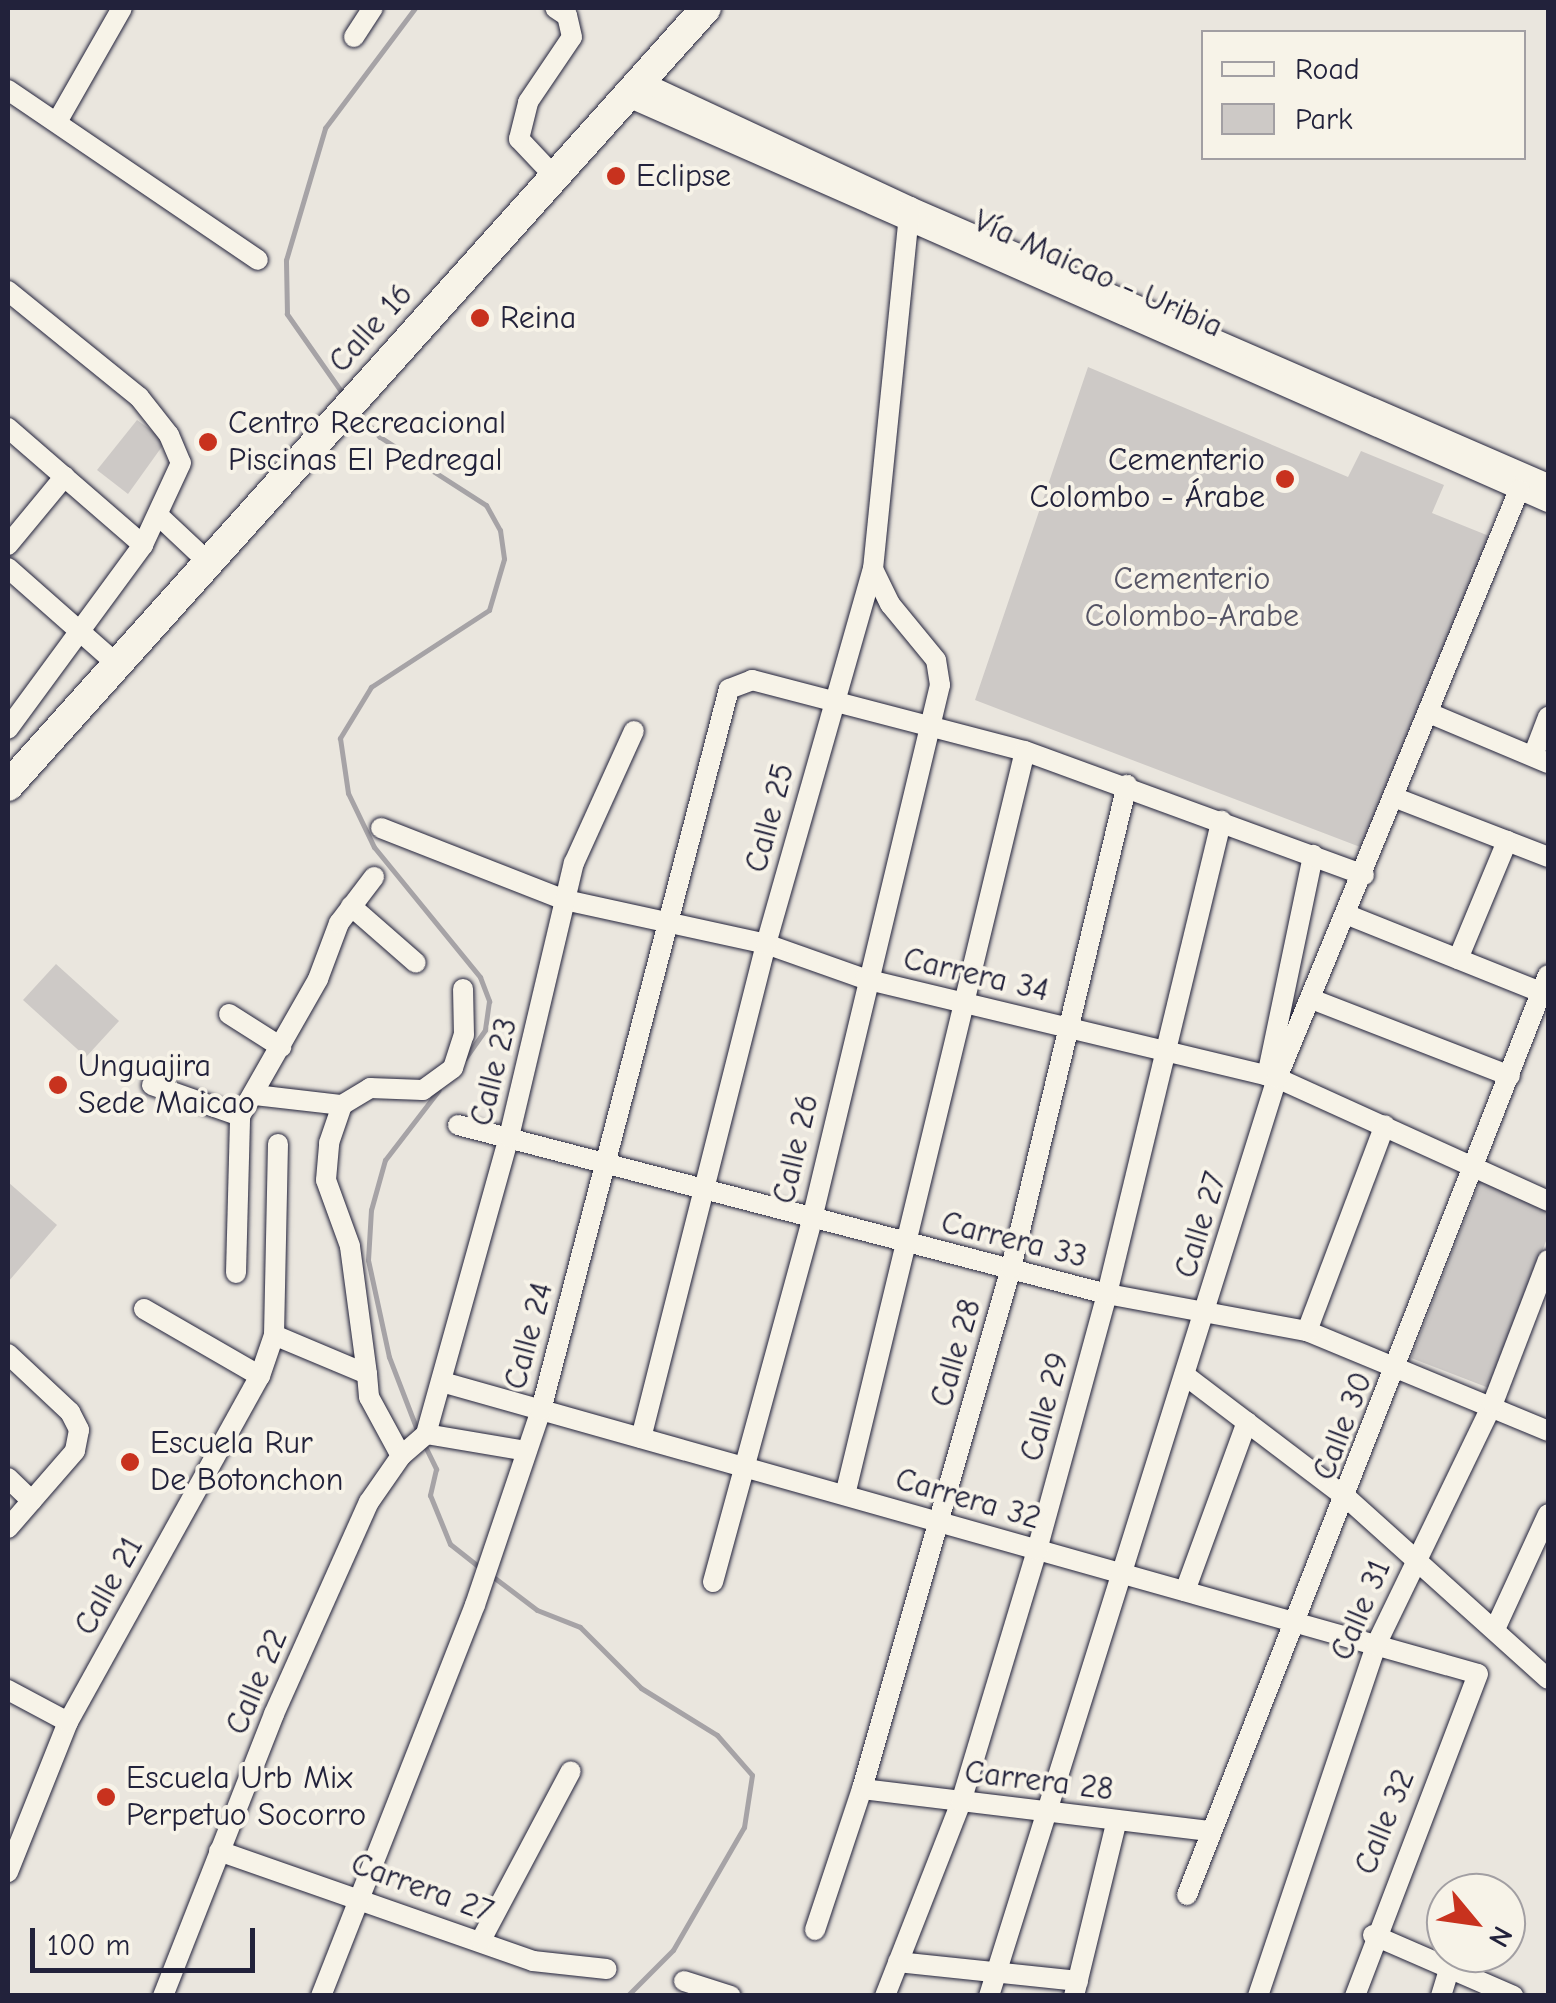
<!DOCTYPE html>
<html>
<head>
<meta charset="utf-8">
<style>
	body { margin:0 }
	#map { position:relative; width:1556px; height:2003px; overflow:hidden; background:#eae6de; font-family:"Comic Neue",sans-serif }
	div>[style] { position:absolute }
	.green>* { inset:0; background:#cdc9c6 }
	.stream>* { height:5px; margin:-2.5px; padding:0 2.5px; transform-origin:2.5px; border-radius:2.5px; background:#a6a3a6 }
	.roads { filter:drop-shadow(0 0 2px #22223b) drop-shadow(0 0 2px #22223b) }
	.minor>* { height:20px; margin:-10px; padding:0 10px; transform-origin:10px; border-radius:10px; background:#f7f3e8 }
	.highway>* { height:30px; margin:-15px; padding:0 15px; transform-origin:15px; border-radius:15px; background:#f7f3e8 }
	.dots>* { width:28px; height:28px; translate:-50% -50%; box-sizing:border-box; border:5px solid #f7f3e8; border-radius:50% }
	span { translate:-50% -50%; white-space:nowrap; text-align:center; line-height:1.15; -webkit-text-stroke:8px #f7f3e8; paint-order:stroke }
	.poi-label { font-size:32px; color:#22223b }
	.left { translate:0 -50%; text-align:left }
	.right { translate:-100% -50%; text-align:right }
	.street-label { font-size:32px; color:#22223b }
	.park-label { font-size:32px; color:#555465 }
	.frame { position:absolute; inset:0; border:10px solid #22223b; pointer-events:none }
	.legend { position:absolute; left:1201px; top:30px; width:325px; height:130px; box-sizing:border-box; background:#f7f3e8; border:2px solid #a29fa3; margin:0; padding:12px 18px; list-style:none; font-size:30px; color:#22223b }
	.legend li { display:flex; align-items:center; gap:20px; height:50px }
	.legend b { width:50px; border:2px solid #a29fa3 }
	.north { position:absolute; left:1426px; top:1873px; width:100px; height:100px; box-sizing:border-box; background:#f7f3e8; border:2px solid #a29fa3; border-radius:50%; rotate:119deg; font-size:28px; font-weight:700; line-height:40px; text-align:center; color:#22223b }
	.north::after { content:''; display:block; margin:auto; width:35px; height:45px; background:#c8321e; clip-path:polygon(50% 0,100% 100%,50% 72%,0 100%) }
	.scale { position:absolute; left:30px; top:1928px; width:225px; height:45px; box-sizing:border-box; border:5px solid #22223b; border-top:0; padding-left:12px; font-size:30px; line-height:35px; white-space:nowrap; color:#22223b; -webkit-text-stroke:8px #f7f3e8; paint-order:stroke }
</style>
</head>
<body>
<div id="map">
	<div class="green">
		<div style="clip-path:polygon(1088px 367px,1348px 477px,1361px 451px,1444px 485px,1432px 513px,1494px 538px,1368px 850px,975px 700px)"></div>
		<div style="clip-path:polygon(137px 420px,166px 441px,128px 494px,97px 470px)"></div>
		<div style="clip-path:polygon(56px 964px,119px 1021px,86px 1057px,23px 1000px)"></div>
		<div style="clip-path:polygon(1480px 1181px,1548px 1208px,1548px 1236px,1489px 1388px,1411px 1358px)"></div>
		<div style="clip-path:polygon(8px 1182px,57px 1225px,8px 1282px)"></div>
	</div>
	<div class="stream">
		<div style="left:343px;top:394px;width:98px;rotate:-125deg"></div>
		<div style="left:287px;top:314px;width:54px;rotate:-91.1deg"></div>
		<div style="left:286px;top:260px;width:138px;rotate:-73.5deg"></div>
		<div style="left:325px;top:128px;width:150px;rotate:-53.1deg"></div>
		<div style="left:357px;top:410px;width:35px;rotate:50deg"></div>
		<div style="left:380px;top:437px;width:126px;rotate:32.7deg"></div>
		<div style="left:486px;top:505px;width:29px;rotate:61deg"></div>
		<div style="left:500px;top:530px;width:29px;rotate:82deg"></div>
		<div style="left:504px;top:559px;width:53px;rotate:106.4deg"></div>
		<div style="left:489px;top:610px;width:141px;rotate:146.9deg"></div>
		<div style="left:371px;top:687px;width:60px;rotate:121.3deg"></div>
		<div style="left:340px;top:738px;width:56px;rotate:81.7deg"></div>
		<div style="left:348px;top:793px;width:60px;rotate:64.3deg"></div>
		<div style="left:374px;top:847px;width:168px;rotate:50.8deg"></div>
		<div style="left:480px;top:977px;width:26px;rotate:69deg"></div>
		<div style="left:489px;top:1001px;width:29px;rotate:98deg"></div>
		<div style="left:485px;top:1030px;width:35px;rotate:125deg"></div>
		<div style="left:419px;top:1435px;width:84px;rotate:-111deg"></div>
		<div style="left:389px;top:1357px;width:99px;rotate:-102.2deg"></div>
		<div style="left:368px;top:1260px;width:50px;rotate:-86.6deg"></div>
		<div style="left:371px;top:1210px;width:52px;rotate:-74.4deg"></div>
		<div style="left:385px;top:1160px;width:88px;rotate:-52.4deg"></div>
		<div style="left:424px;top:1444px;width:28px;rotate:64deg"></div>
		<div style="left:436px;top:1469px;width:27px;rotate:103deg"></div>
		<div style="left:430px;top:1495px;width:53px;rotate:67.8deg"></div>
		<div style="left:450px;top:1544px;width:42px;rotate:38.2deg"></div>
		<div style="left:492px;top:1576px;width:56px;rotate:37.1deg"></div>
		<div style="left:537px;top:1610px;width:46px;rotate:21.6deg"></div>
		<div style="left:580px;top:1627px;width:86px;rotate:45deg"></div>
		<div style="left:641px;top:1688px;width:89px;rotate:31.7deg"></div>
		<div style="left:717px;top:1735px;width:53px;rotate:48.8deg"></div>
		<div style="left:752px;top:1775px;width:53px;rotate:98.7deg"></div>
		<div style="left:744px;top:1827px;width:142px;rotate:120deg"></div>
		<div style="left:673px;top:1950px;width:65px;rotate:135deg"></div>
	</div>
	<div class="roads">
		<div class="minor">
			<div style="left:354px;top:37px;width:35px;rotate:-57deg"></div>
			<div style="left:640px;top:81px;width:298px;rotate:25deg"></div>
			<div style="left:910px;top:207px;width:696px;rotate:23.47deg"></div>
			<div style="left:8px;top:90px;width:302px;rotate:34.2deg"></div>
			<div style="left:626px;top:96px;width:1007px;rotate:23.77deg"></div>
			<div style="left:57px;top:122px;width:131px;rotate:-60.3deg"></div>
			<div style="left:554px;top:176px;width:51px;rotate:-133.4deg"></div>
			<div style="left:519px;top:139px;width:38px;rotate:-76deg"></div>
			<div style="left:528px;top:102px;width:78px;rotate:-55.9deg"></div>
			<div style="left:572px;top:37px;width:22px;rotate:-103deg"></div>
			<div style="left:567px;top:16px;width:14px;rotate:-146deg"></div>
			<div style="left:8px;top:291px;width:169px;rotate:39deg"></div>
			<div style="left:139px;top:397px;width:48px;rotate:51.7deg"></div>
			<div style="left:169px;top:435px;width:30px;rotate:67deg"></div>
			<div style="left:181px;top:463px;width:90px;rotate:114.9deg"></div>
			<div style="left:143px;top:545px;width:228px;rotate:126.3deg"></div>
			<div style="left:8px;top:428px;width:179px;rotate:40.9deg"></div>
			<div style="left:159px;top:516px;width:67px;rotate:43.2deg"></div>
			<div style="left:8px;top:545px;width:89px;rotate:-50.4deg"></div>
			<div style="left:8px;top:568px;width:145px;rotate:41.4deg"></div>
			<div style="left:1429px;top:713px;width:129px;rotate:22.8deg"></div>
			<div style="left:1533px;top:756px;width:42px;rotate:-69deg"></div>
			<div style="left:1396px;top:798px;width:163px;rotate:21.2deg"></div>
			<div style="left:381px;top:828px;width:198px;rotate:21.4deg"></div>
			<div style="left:565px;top:900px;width:206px;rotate:12.3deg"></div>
			<div style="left:766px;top:944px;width:105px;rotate:19.5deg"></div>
			<div style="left:865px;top:979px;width:424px;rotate:13.5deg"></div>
			<div style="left:1277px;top:1078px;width:298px;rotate:24.4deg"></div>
			<div style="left:351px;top:906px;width:86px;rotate:41.2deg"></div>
			<div style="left:1348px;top:915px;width:215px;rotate:21.8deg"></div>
			<div style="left:1458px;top:959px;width:128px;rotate:-67.4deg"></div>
			<div style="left:1314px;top:1000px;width:210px;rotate:21.2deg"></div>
			<div style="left:229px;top:1014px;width:62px;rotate:32.4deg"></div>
			<div style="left:1267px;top:1076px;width:226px;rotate:-78.2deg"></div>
			<div style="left:152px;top:1085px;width:93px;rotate:19.4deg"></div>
			<div style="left:255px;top:1095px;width:88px;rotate:6.6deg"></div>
			<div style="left:458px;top:1125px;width:671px;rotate:14.6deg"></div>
			<div style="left:1107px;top:1294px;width:203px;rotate:10.5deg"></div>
			<div style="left:1307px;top:1331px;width:261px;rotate:22.5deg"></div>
			<div style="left:236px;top:1273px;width:157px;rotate:-88.5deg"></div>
			<div style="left:240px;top:1116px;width:158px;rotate:-60.3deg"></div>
			<div style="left:318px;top:979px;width:60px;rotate:-69.4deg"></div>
			<div style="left:339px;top:923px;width:58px;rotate:-52.7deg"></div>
			<div style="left:144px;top:1309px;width:134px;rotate:30deg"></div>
			<div style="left:1307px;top:1331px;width:220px;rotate:-69.3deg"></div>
			<div style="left:274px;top:1335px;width:101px;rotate:22.8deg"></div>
			<div style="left:367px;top:1374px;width:23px;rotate:85deg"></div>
			<div style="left:369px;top:1397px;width:67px;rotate:61.5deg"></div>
			<div style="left:8px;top:1354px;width:85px;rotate:43.1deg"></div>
			<div style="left:70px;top:1412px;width:20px;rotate:63deg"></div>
			<div style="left:79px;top:1430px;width:21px;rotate:101deg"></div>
			<div style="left:75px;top:1451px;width:102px;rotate:131deg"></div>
			<div style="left:367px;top:1374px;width:129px;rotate:-97.6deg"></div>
			<div style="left:350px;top:1246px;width:70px;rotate:-110deg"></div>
			<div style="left:326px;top:1180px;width:37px;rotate:-85deg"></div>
			<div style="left:329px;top:1143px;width:40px;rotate:-71.1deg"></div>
			<div style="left:342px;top:1105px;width:33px;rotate:-31deg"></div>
			<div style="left:370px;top:1088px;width:53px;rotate:2.2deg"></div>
			<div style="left:423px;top:1090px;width:37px;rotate:-36deg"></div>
			<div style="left:453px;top:1068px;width:35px;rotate:-72deg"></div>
			<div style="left:464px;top:1035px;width:46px;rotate:-91.2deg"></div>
			<div style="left:1186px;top:1376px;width:202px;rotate:37.2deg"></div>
			<div style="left:1347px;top:1498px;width:270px;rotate:42deg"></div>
			<div style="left:442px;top:1382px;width:1076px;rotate:15.74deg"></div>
			<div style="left:1478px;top:1674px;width:345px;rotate:110.9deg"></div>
			<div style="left:426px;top:1434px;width:308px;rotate:-74.4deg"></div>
			<div style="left:509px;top:1137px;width:282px;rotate:-76.7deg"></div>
			<div style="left:574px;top:863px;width:145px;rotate:-65.6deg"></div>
			<div style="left:426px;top:1434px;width:102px;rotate:9.6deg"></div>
			<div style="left:641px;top:1438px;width:510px;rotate:-75.8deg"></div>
			<div style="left:766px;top:944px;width:390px;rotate:-74.1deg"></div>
			<div style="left:873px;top:569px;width:364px;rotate:-84.2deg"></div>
			<div style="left:8px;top:1478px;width:33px;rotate:44deg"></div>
			<div style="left:845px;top:1495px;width:765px;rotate:-76.4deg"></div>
			<div style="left:713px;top:1582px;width:376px;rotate:-74.7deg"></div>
			<div style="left:812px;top:1219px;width:549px;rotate:-76.52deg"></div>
			<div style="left:940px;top:685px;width:25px;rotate:-99deg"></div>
			<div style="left:936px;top:660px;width:72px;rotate:-129.4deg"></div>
			<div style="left:890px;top:604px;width:39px;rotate:-116deg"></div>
			<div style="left:1185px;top:1591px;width:180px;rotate:-69.9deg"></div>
			<div style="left:1496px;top:1627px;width:124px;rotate:-65.3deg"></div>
			<div style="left:8px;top:1690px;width:68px;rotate:28.1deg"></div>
			<div style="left:862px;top:1789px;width:350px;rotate:6.9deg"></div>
			<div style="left:219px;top:1851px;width:333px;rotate:19.3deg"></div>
			<div style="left:533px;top:1961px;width:74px;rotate:6.2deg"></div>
			<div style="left:8px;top:1872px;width:162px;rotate:-68.2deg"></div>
			<div style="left:68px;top:1722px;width:396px;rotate:-61deg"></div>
			<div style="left:260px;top:1376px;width:43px;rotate:-71.1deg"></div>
			<div style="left:274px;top:1335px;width:191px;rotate:-88.8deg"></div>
			<div style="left:1187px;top:1895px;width:988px;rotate:-68.58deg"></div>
			<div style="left:815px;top:1930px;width:149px;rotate:-71.6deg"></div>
			<div style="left:862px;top:1789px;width:542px;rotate:-74.04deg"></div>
			<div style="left:1011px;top:1268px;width:497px;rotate:-76.5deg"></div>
			<div style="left:1373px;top:1935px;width:153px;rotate:23.5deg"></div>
			<div style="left:481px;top:1940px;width:191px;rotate:-62deg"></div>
			<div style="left:898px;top:1962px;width:181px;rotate:6deg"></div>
			<div style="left:684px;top:1981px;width:49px;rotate:17.7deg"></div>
			<div style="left:163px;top:1996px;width:303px;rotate:-68.5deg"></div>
			<div style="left:274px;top:1714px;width:232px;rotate:-65.9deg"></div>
			<div style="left:369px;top:1502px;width:56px;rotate:-55.2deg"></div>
			<div style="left:401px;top:1456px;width:33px;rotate:-41deg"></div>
			<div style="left:321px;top:1996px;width:420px;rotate:-68.5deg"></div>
			<div style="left:475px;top:1605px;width:206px;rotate:-71.3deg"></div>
			<div style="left:541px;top:1410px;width:745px;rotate:-75.39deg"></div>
			<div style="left:729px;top:689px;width:25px;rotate:-21deg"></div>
			<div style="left:752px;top:680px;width:282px;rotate:14.6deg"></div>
			<div style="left:1025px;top:751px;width:361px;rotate:20.1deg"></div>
			<div style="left:885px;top:1996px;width:208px;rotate:-68.6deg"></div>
			<div style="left:961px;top:1802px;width:263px;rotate:-73.2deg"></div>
			<div style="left:1037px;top:1550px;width:265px;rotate:-74.7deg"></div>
			<div style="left:1107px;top:1294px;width:487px;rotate:-76.4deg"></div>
			<div style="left:989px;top:1996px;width:962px;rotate:-72.58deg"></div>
			<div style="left:1277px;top:1078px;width:636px;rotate:-67.63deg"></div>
			<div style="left:1074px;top:1996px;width:181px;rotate:-76.3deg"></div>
			<div style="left:1258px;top:1996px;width:370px;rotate:-71.4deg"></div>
			<div style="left:1376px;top:1645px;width:269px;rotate:-64.2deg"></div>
			<div style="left:1493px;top:1403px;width:153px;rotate:-69deg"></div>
			<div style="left:1441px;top:1996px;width:28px;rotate:-73deg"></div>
		</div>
		<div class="highway">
			<div style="left:8px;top:786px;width:1045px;rotate:-48.1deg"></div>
		</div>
	</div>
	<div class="dots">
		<div style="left:616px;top:176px;background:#c8321e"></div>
		<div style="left:480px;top:318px;background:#c8321e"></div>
		<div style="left:208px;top:442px;background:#c8321e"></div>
		<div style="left:1285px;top:479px;background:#c8321e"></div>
		<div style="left:58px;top:1085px;background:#c8321e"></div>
		<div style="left:130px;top:1462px;background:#c8321e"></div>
		<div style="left:106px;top:1797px;background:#c8321e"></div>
	</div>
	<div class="poi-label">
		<span class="left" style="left:636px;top:176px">Eclipse</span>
		<span class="left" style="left:500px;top:318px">Reina</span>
		<span class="left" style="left:228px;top:442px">Centro Recreacional<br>Piscinas El Pedregal</span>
		<span class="right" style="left:1265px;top:479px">Cementerio<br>Colombo - Árabe</span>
		<span class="left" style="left:78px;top:1085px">Unguajira<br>Sede Maicao</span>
		<span class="left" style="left:150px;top:1462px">Escuela Rur<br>De Botonchon</span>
		<span class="left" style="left:126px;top:1797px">Escuela Urb Mix<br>Perpetuo Socorro</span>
	</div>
	<div class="street-label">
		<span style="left:1098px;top:274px;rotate:24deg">Vía Maicao - Uribia</span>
		<span style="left:371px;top:328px;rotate:-48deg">Calle 16</span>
		<span style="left:770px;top:818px;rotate:-75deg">Calle 25</span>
		<span style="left:976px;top:975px;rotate:13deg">Carrera 34</span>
		<span style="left:494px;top:1072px;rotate:-76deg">Calle 23</span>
		<span style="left:796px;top:1149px;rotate:-77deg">Calle 26</span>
		<span style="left:1201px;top:1225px;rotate:-73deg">Calle 27</span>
		<span style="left:1014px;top:1240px;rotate:14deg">Carrera 33</span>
		<span style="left:529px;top:1336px;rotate:-75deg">Calle 24</span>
		<span style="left:956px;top:1353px;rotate:-74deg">Calle 28</span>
		<span style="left:1045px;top:1407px;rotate:-75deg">Calle 29</span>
		<span style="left:1343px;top:1426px;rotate:-69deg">Calle 30</span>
		<span style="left:968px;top:1499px;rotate:16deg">Carrera 32</span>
		<span style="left:109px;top:1586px;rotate:-61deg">Calle 21</span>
		<span style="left:1361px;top:1610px;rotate:-67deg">Calle 31</span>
		<span style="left:257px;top:1682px;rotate:-67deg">Calle 22</span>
		<span style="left:1039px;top:1781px;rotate:7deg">Carrera 28</span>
		<span style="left:1385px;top:1822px;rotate:-68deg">Calle 32</span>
		<span style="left:422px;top:1888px;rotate:20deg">Carrera 27</span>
	</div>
	<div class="park-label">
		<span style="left:1192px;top:598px">Cementerio<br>Colombo-Arabe</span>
	</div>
	<div class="frame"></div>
	<ul class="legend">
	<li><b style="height:12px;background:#f7f3e8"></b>Road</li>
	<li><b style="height:28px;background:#cdc9c6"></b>Park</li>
	</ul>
	<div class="north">N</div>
	<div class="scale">100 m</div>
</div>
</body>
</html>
